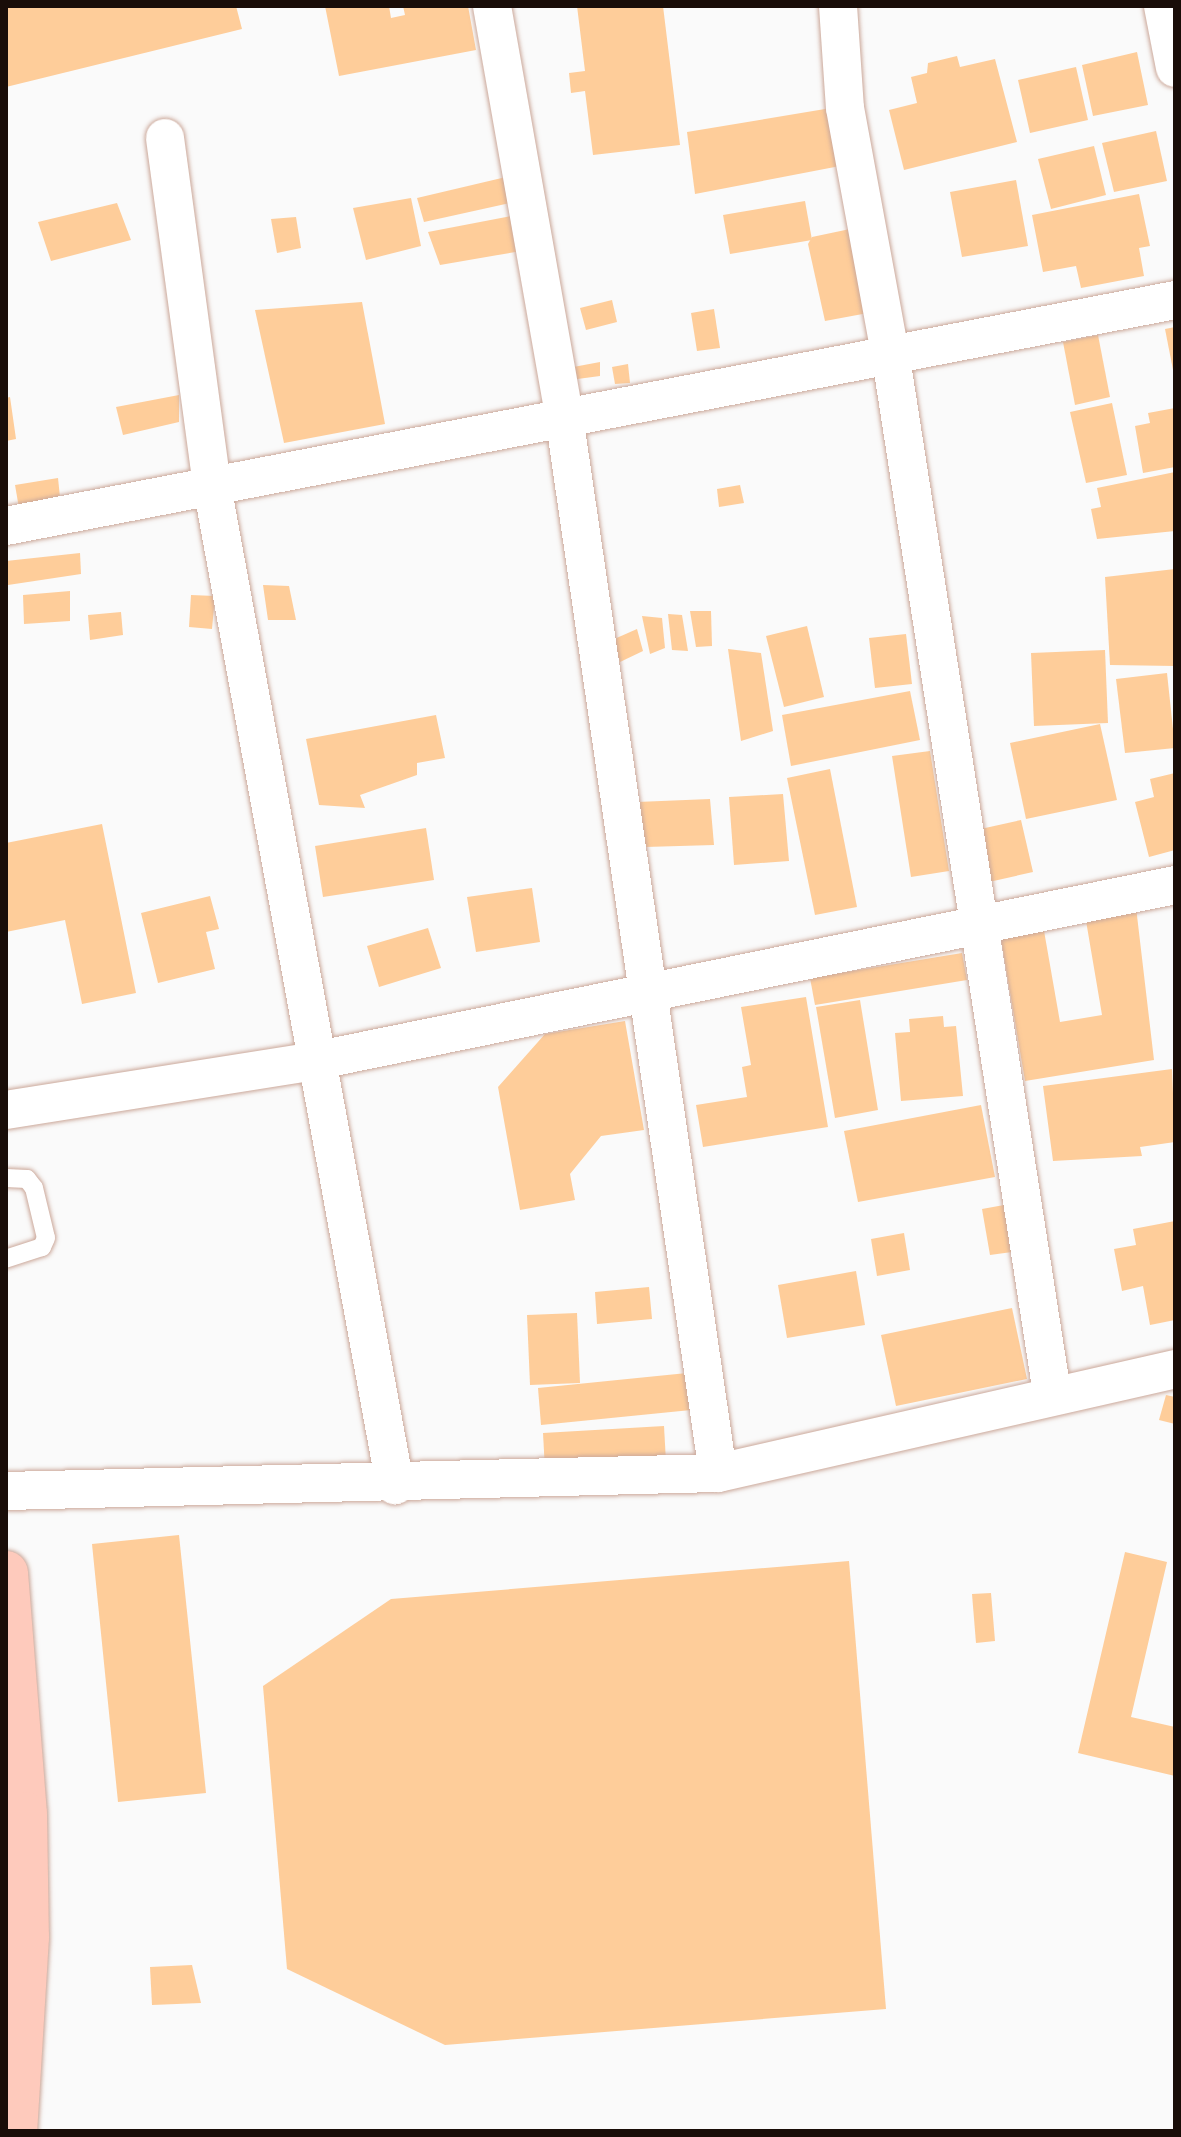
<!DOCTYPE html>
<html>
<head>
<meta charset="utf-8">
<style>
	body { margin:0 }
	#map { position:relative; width:1181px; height:2137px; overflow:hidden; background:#fafafa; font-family:"Noto Sans",sans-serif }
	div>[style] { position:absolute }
	.building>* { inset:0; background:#fecd9a }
	.roads { filter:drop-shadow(0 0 2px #cba89a) drop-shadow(0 0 2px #cba89a) }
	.lane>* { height:18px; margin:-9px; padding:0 9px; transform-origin:9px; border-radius:9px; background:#fff }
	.street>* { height:38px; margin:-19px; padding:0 19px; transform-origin:19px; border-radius:19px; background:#fff }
	.primary>* { height:44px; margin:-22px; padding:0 22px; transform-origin:22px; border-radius:22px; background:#fecabc }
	span { translate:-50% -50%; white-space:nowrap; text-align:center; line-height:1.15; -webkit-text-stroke:8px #fafafa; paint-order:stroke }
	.frame { position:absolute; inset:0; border:8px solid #190d08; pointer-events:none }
</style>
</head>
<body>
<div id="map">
	<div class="building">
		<div style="clip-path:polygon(6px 6px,236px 6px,242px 29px,6px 87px)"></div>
		<div style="clip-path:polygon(325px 6px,389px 6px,391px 18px,405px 15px,403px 6px,468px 6px,476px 50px,339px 76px)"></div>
		<div style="clip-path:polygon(577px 6px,663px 6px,680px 145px,593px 155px,585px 91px,571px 93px,569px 73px,585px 71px)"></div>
		<div style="clip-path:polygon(1137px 52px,1148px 105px,1093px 116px,1082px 65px)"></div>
		<div style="clip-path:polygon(957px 56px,960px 67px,995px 59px,1017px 142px,904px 170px,889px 110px,917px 103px,911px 77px,927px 73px,928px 63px)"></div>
		<div style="clip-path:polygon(1076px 67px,1088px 120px,1030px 133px,1018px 80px)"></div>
		<div style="clip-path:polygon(831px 108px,840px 166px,695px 194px,687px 132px)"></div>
		<div style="clip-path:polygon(1156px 131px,1167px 181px,1114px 192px,1102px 143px)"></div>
		<div style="clip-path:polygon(1094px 146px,1106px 195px,1051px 209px,1038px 159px)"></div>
		<div style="clip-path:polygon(506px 177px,510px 203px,424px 222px,417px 198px)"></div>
		<div style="clip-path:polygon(1016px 180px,1028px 246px,962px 257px,950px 192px)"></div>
		<div style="clip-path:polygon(1139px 194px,1150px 246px,1139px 248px,1144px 276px,1081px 288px,1076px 266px,1043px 272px,1032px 215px)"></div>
		<div style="clip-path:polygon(411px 198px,421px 246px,366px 260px,353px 208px)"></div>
		<div style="clip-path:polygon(805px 201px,812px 240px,730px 254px,723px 215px)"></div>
		<div style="clip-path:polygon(117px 203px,131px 240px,51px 261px,38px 222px)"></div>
		<div style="clip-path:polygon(511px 216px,521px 251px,440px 265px,428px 232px)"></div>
		<div style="clip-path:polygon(296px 217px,301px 248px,277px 253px,271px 219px)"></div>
		<div style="clip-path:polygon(850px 229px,868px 313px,825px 321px,808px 244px,812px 237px)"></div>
		<div style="clip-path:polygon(612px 300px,617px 322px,586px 330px,580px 308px)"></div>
		<div style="clip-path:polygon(362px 302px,385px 424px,284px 443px,255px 310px)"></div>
		<div style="clip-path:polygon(714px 309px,720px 348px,697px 351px,691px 313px)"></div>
		<div style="clip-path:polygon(1175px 327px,1175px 374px,1174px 375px,1165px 329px)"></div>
		<div style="clip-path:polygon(1098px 335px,1110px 397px,1075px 405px,1063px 342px)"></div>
		<div style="clip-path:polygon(600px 362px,600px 376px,570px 380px,568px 368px)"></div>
		<div style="clip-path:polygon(628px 364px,630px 383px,615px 384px,612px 367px)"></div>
		<div style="clip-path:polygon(179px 395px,179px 422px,123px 435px,116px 407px)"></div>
		<div style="clip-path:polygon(10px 397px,16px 439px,6px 441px,6px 398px)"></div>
		<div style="clip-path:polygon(1112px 403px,1127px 475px,1086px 483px,1070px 412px)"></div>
		<div style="clip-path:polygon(1175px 408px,1175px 467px,1143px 473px,1135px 426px,1150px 423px,1148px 413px)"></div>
		<div style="clip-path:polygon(1175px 472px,1175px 531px,1097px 539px,1091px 509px,1101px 507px,1097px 488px)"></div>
		<div style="clip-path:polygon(58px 478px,61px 507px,20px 514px,15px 485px)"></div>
		<div style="clip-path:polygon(740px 485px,744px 503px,719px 507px,717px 489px)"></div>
		<div style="clip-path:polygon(80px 553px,81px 574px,8px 585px,6px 561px)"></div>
		<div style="clip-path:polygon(1175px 569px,1175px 666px,1110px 665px,1105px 577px)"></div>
		<div style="clip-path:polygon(263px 585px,289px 586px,296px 620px,268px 620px)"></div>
		<div style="clip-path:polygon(70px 591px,70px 621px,24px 624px,23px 595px)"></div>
		<div style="clip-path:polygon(191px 595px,215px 596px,212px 629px,189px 627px)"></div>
		<div style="clip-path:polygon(690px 611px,711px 611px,712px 646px,696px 647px)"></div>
		<div style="clip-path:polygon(121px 612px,123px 635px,90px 640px,88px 615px)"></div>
		<div style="clip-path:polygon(668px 614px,682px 615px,688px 651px,672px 650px)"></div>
		<div style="clip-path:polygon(642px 616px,662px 618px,665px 648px,650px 654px)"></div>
		<div style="clip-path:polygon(807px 626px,824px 697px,784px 707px,766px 636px)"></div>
		<div style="clip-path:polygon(637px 629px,643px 651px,620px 662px,612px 640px)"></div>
		<div style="clip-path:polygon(906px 634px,912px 684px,875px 688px,869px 638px)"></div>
		<div style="clip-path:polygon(728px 649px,761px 653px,773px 731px,741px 741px)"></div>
		<div style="clip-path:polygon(1105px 650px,1108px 723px,1034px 726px,1031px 653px)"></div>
		<div style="clip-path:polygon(1167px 673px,1175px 748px,1125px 753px,1116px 679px)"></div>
		<div style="clip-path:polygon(910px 691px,920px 740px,791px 766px,782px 715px)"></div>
		<div style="clip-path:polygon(436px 715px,445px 758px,417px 763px,417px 775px,360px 795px,365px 808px,319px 805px,306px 739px)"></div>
		<div style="clip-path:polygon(1100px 724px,1117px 800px,1026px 819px,1010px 743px)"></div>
		<div style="clip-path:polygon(930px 751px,949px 871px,911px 877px,892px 756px)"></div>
		<div style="clip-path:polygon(830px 769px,857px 907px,815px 915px,787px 778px)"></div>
		<div style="clip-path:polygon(1175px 773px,1175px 850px,1149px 857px,1135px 802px,1154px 797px,1150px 779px)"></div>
		<div style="clip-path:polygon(783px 794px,789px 861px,734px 865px,729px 797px)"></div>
		<div style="clip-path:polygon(710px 799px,714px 845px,645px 847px,637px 802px)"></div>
		<div style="clip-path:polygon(1021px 820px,1033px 872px,989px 882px,976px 830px)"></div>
		<div style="clip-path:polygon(102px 824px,136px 993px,82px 1004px,65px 920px,6px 932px,6px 843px)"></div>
		<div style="clip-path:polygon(426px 828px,434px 880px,323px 897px,315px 846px)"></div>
		<div style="clip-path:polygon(532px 888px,540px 942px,476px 952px,467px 897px)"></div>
		<div style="clip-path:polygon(210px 896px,219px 929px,206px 932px,215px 969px,158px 983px,141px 913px)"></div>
		<div style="clip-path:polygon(1136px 907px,1154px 1060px,1025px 1081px,1000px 933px,1043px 925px,1060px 1022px,1102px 1015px,1085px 915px)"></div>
		<div style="clip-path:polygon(428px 928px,441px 968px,379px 987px,367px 946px)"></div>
		<div style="clip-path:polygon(962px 953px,967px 980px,815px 1005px,810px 978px)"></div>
		<div style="clip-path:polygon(806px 997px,828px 1127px,703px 1147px,696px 1105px,747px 1097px,742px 1067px,751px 1065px,741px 1007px)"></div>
		<div style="clip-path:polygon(860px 1000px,878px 1110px,835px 1118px,816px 1007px)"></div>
		<div style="clip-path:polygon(943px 1016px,944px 1027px,956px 1026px,963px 1096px,901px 1101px,895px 1033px,910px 1032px,909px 1019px)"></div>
		<div style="clip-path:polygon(625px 1021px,644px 1130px,601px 1136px,570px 1174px,575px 1200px,520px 1210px,498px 1087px,545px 1034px)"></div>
		<div style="clip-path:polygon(1172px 1069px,1175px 1142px,1140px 1147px,1142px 1156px,1053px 1161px,1043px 1086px)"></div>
		<div style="clip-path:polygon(981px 1105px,995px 1177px,858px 1202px,844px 1131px)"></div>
		<div style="clip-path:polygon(1004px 1205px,1012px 1252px,990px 1255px,982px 1209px)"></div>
		<div style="clip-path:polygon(1175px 1221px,1175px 1320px,1150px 1325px,1143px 1286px,1122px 1291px,1114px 1249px,1136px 1245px,1133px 1229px)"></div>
		<div style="clip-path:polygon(904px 1233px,910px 1270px,877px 1276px,871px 1239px)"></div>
		<div style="clip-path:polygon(856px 1271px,865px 1325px,787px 1338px,778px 1285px)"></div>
		<div style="clip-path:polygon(649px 1287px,652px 1319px,597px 1324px,595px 1292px)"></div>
		<div style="clip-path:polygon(1012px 1308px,1027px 1379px,896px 1406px,881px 1335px)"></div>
		<div style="clip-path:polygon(577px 1313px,580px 1383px,530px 1385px,527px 1315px)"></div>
		<div style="clip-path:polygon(687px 1373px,691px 1410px,541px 1425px,538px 1388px)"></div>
		<div style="clip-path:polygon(1166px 1395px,1175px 1397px,1175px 1424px,1159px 1420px)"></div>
		<div style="clip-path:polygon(664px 1426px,666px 1462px,545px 1470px,543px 1433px)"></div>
		<div style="clip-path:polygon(179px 1535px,206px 1793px,118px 1802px,92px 1544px)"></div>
		<div style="clip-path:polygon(1125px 1552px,1167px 1562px,1131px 1717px,1175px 1727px,1175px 1776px,1078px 1753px)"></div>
		<div style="clip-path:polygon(849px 1561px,886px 2009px,445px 2045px,287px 1969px,263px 1686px,391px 1599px)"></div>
		<div style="clip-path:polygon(991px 1593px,995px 1641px,976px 1643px,972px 1594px)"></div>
		<div style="clip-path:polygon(192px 1965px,201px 2003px,152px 2005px,150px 1967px)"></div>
	</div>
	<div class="roads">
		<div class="lane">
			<div style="left:6px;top:1178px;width:21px;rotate:3deg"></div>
			<div style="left:27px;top:1179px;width:11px;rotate:52deg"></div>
			<div style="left:34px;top:1188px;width:51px;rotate:76.5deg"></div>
			<div style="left:46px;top:1238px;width:10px;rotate:114deg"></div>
			<div style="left:42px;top:1247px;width:38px;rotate:162deg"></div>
		</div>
		<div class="street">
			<div style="left:492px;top:6px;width:416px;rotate:80deg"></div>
			<div style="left:564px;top:416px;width:1068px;rotate:81.71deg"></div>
			<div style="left:838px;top:6px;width:102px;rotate:86.1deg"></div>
			<div style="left:845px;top:108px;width:254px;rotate:79.6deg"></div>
			<div style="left:891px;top:358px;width:1047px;rotate:81.16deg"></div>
			<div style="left:1163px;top:6px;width:63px;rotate:79deg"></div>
			<div style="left:165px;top:138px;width:351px;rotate:82.3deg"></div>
			<div style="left:212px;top:486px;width:1016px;rotate:79.62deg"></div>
			<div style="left:6px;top:526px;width:1191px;rotate:-10.94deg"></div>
			<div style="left:6px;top:1110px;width:312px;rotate:-9deg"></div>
			<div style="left:314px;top:1061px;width:879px;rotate:-11.55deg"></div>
			<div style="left:6px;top:1491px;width:712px;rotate:-1.45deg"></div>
			<div style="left:718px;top:1473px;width:469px;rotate:-12.8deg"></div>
		</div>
		<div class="primary">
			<div style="left:6px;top:1573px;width:242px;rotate:85.5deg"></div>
			<div style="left:25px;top:1814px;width:123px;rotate:89.1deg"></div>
			<div style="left:27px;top:1937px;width:194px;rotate:93.5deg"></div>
		</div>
	</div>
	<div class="frame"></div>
</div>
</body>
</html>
